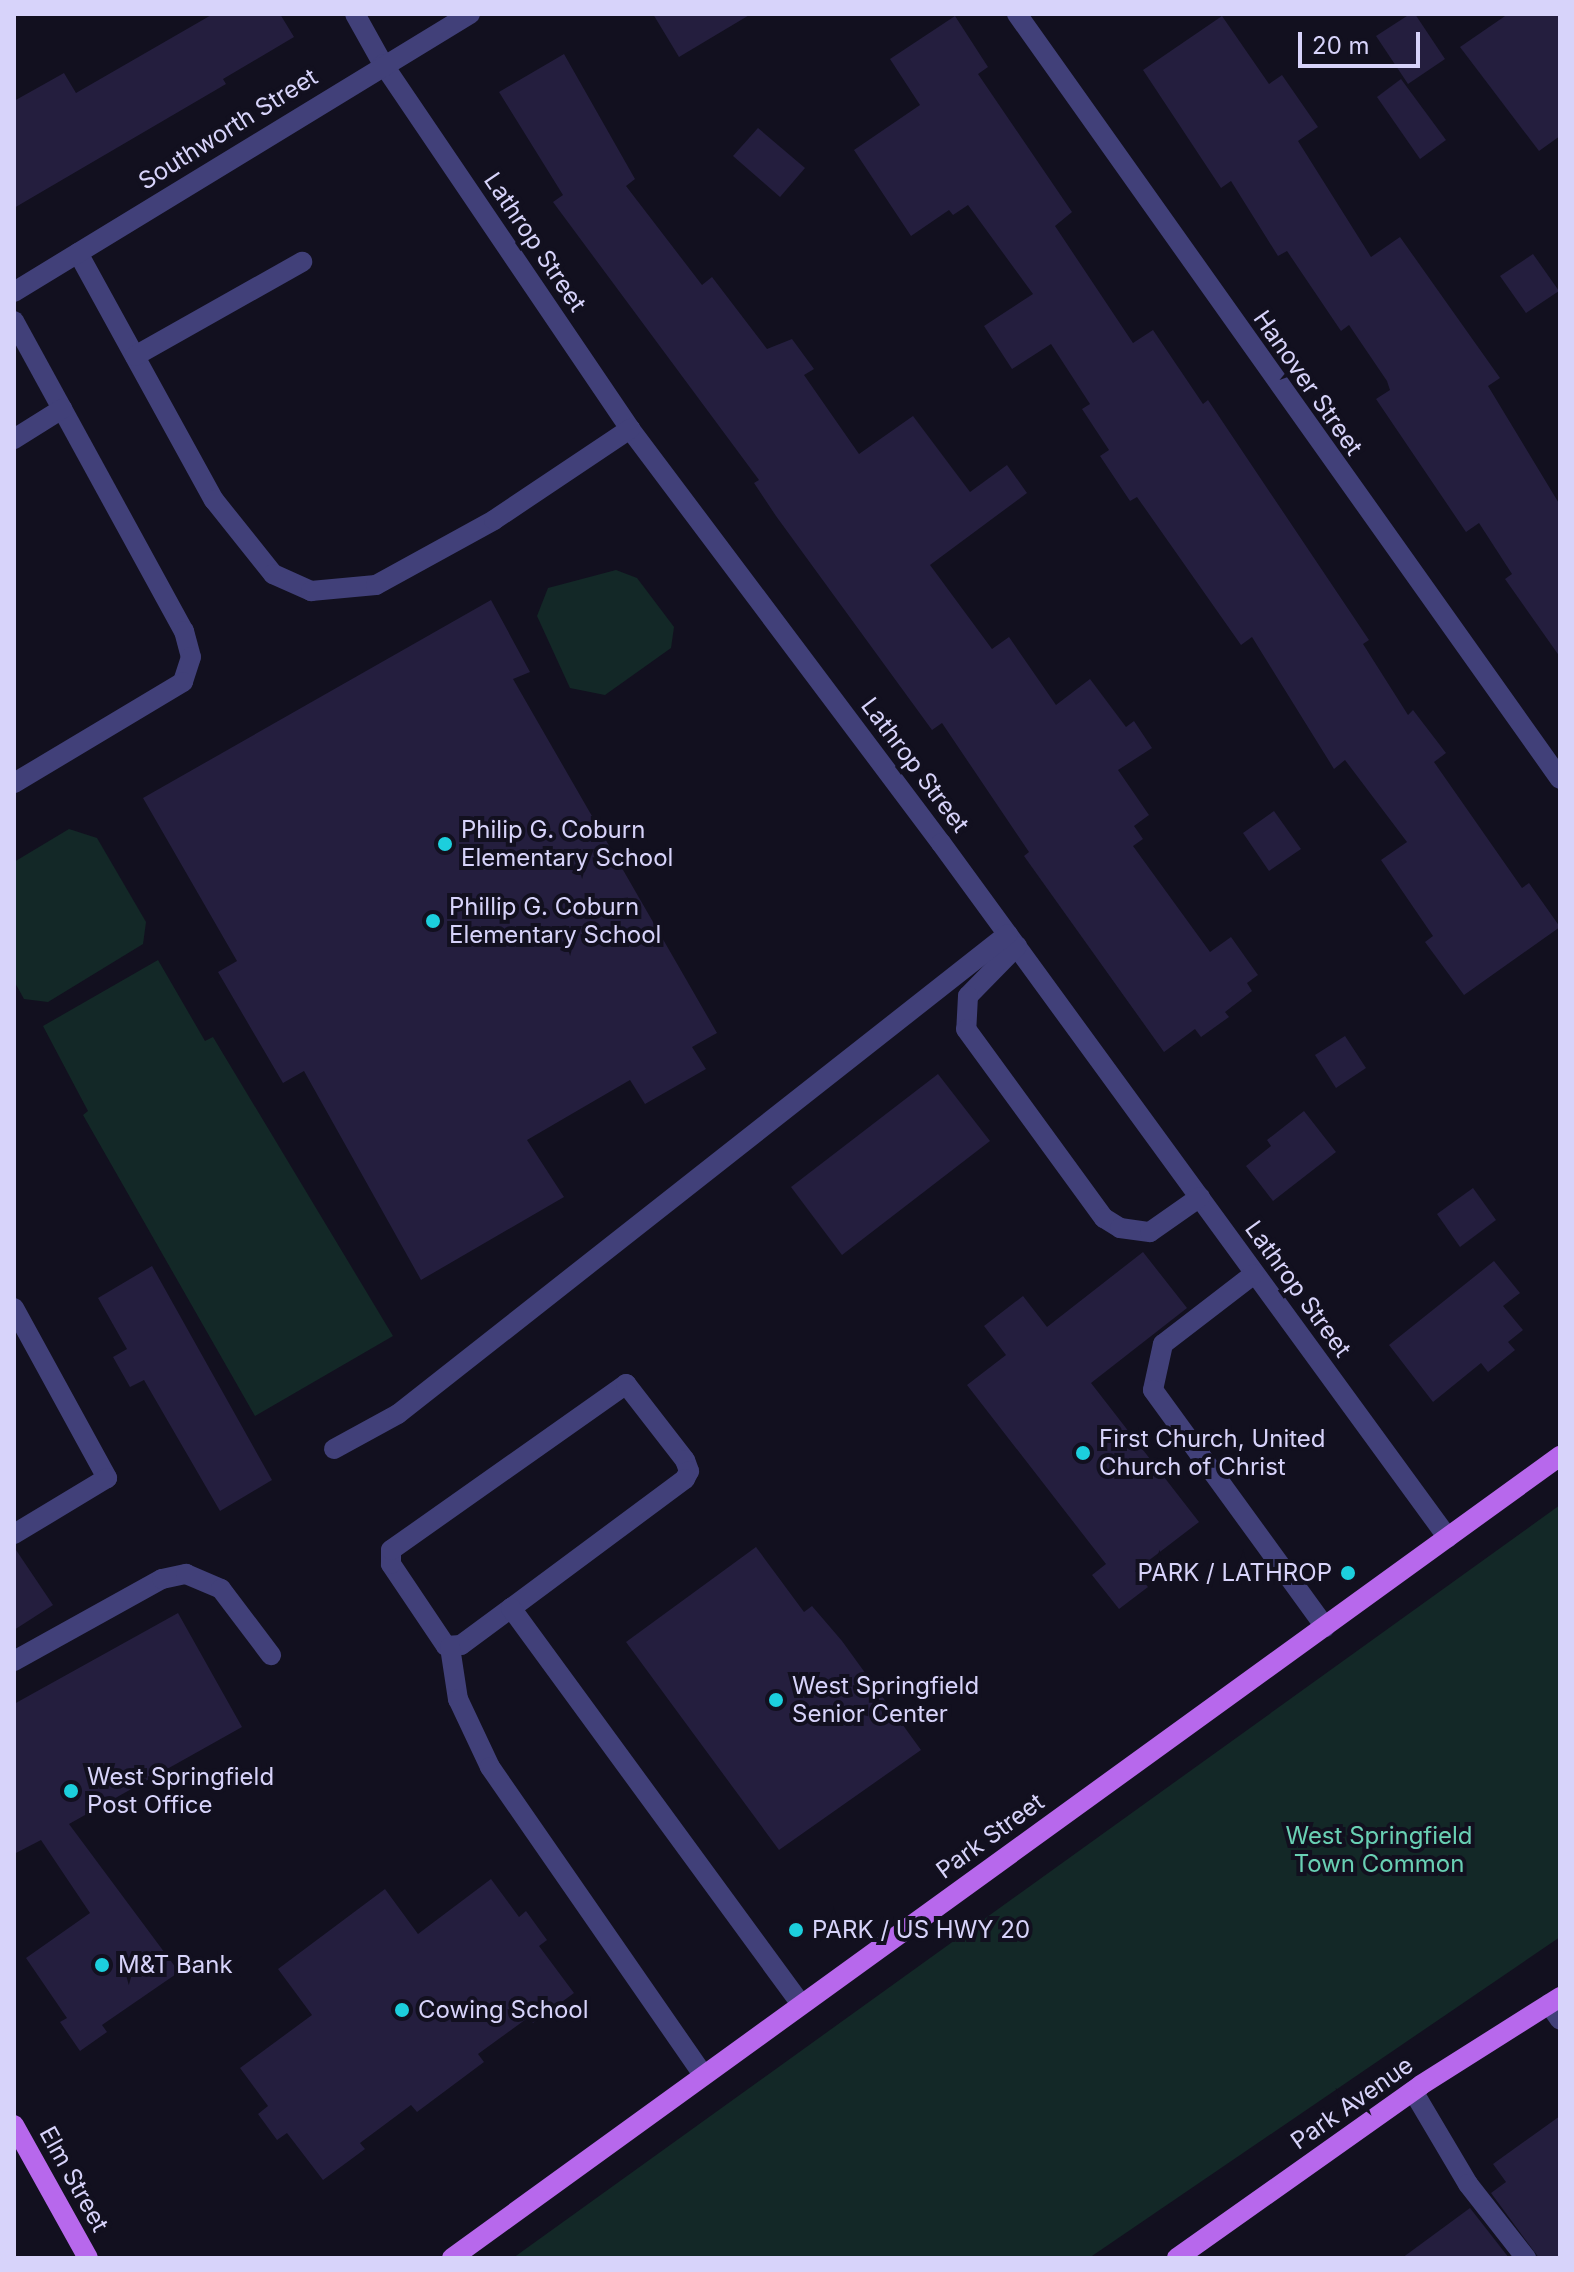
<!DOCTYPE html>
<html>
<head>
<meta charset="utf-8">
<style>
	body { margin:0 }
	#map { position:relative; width:1574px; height:2272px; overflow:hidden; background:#12101f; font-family:Inter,sans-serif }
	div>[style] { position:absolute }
	.green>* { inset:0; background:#132827 }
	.building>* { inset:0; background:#241e3e }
	.minor>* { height:20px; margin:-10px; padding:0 10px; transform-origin:10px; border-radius:10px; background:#414079 }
	.major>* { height:20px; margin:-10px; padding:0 10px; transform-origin:10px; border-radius:10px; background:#b768ec }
	.dots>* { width:22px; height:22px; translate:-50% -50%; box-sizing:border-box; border:4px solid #12101f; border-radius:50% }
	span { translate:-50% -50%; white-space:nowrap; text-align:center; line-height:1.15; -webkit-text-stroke:8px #12101f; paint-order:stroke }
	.street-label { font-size:24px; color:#d7d3fa }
	.poi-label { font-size:24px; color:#d7d3fa }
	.left { translate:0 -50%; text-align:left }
	.right { translate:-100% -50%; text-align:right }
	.park-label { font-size:24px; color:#69d0b4 }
	.frame { position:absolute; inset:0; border:16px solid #d7d3fa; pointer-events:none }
	.scale { position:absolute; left:1298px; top:32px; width:122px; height:36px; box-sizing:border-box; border:4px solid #d7d3fa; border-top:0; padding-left:10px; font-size:24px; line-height:28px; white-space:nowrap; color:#d7d3fa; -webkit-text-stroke:6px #12101f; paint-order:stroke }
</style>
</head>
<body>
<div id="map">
	<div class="green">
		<div style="clip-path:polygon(616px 570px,637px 578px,674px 627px,671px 648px,605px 695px,570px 688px,537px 616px,548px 588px)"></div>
		<div style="clip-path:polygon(69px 829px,97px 838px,146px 922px,143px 944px,48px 1002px,24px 999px,14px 981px,14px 862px)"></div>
		<div style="clip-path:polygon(158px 960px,205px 1041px,213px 1037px,393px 1336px,255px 1416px,83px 1115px,88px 1111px,43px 1026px)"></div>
		<div style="clip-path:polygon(1560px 1505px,1560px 1937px,1089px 2258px,513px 2258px)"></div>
	</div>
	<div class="building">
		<div style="clip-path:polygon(213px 14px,280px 14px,294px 37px,223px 79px,226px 84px,14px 208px,14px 101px,64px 73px,76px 93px)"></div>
		<div style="clip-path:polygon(653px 14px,751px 14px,679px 57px)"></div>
		<div style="clip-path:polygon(1410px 14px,1415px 14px,1445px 59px,1408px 84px,1376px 36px)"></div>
		<div style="clip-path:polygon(1508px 14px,1560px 14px,1560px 136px,1539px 151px,1460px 47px)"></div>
		<div style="clip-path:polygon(955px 16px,988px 67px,978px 74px,1072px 212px,1055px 226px,1133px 343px,1153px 330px,1203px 404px,1208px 400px,1369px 640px,1363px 644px,1408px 715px,1413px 710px,1446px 753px,1434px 762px,1522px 888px,1529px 883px,1560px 927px,1464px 995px,1425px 942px,1433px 936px,1381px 860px,1407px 842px,1345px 760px,1334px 769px,1252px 637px,1241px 645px,1137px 497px,1130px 501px,1100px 456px,1109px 450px,1082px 409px,1090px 404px,1051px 344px,1012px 369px,984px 326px,1033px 294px,968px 205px,953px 215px,949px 210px,911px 236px,854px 150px,920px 105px,890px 59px)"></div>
		<div style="clip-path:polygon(1222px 16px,1269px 84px,1282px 75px,1318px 127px,1298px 141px,1371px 257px,1400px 237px,1500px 378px,1488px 386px,1560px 505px,1560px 657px,1505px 579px,1512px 574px,1479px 523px,1466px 532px,1376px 399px,1390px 390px,1387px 381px,1349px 325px,1341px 331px,1287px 251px,1278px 256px,1231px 181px,1221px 188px,1143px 70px)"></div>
		<div style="clip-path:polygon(564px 54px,635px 179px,626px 186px,702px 285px,712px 277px,767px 349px,792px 339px,814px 369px,804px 375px,859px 454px,913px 416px,970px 492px,1007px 465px,1027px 493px,930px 565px,992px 649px,1009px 637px,1056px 705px,1090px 679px,1126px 727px,1134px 721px,1152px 748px,1118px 770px,1149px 815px,1134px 826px,1143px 839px,1133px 846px,1210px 952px,1231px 937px,1258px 975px,1247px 983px,1252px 991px,1225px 1012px,1229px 1017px,1201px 1037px,1195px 1029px,1164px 1052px,1024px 856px,1029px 852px,942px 723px,932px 730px,776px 516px,754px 483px,759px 480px,553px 202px,563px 195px,499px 92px)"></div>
		<div style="clip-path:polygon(1401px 79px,1446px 140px,1420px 159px,1377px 97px)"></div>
		<div style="clip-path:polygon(758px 128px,805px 168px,780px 197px,733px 156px)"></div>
		<div style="clip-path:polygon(1533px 254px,1559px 291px,1526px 313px,1500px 276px)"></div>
		<div style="clip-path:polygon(491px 600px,530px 672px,513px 679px,717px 1033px,692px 1047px,706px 1069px,645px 1104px,630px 1080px,527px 1140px,564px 1197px,421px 1280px,304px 1071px,283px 1083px,218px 972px,237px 961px,143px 798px)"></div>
		<div style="clip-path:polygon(1274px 811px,1301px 849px,1269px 871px,1243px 833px)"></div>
		<div style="clip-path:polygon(1345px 1036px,1366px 1068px,1336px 1088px,1315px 1055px)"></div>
		<div style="clip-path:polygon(938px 1074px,990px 1141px,842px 1255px,791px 1187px)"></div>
		<div style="clip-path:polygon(1304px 1111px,1336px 1152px,1273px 1201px,1246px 1166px,1271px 1146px,1267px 1140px)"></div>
		<div style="clip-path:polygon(1473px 1188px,1496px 1220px,1460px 1247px,1437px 1214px)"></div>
		<div style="clip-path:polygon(1143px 1252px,1187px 1308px,1091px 1383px,1199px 1522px,1135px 1571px,1148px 1587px,1119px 1609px,1092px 1575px,1106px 1564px,967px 1385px,1006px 1355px,984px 1326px,1023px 1296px,1047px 1327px)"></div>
		<div style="clip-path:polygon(1494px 1261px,1520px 1293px,1503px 1306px,1523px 1330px,1508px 1342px,1515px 1350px,1488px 1372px,1481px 1363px,1433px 1402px,1389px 1345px)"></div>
		<div style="clip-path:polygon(152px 1266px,272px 1480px,220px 1511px,144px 1380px,130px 1387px,113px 1357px,127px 1349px,98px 1298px)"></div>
		<div style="clip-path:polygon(14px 1547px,53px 1605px,14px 1630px)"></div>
		<div style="clip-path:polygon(756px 1547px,804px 1612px,812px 1606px,842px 1641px,921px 1750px,779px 1850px,626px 1642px)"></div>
		<div style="clip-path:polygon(178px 1613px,242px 1727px,69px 1824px,179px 1972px,102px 2025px,107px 2032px,80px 2051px,60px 2022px,67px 2018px,26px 1958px,90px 1913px,41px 1840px,14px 1854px,14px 1704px)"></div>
		<div style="clip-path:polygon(491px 1879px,519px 1917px,526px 1911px,547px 1940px,539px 1946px,574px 1993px,533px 2023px,529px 2017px,478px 2054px,484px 2062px,417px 2112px,411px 2105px,360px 2143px,365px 2149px,323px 2180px,287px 2133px,277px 2140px,258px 2114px,268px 2106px,240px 2068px,312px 2015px,278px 1969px,385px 1889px,418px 1934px)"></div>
		<div style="clip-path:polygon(1560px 2116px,1560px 2258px,1539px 2258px,1491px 2193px,1506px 2182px,1493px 2164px)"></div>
		<div style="clip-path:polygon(1470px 2208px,1509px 2258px,1402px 2258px)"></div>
	</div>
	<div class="minor">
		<div style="left:355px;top:14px;width:57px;rotate:60.8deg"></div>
		<div style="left:383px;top:64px;width:441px;rotate:55.9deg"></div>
		<div style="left:630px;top:429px;width:518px;rotate:53.09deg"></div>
		<div style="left:941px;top:843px;width:860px;rotate:53.89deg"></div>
		<div style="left:1017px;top:14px;width:938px;rotate:54.63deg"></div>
		<div style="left:78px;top:253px;width:282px;rotate:61.2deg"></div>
		<div style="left:214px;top:500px;width:95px;rotate:51.4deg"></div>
		<div style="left:273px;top:574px;width:42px;rotate:24.1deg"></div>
		<div style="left:311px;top:591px;width:65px;rotate:-5.3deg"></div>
		<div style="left:376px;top:585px;width:135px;rotate:-28.8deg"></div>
		<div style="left:494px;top:520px;width:164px;rotate:-33.8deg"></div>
		<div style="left:14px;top:292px;width:534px;rotate:-31.37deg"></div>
		<div style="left:14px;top:321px;width:354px;rotate:61.3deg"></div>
		<div style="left:184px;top:631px;width:27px;rotate:75deg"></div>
		<div style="left:191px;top:657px;width:26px;rotate:108deg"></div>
		<div style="left:183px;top:682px;width:197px;rotate:149.1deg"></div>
		<div style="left:135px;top:356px;width:192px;rotate:-29.4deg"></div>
		<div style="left:14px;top:439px;width:57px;rotate:-32deg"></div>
		<div style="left:1017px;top:946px;width:70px;rotate:134.4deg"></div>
		<div style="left:968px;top:996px;width:33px;rotate:93deg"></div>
		<div style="left:966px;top:1029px;width:234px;rotate:53.9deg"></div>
		<div style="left:1104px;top:1218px;width:19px;rotate:32deg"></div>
		<div style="left:1120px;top:1228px;width:30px;rotate:8deg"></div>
		<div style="left:1150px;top:1232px;width:61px;rotate:-35deg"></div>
		<div style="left:1254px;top:1274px;width:115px;rotate:142.4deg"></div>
		<div style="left:1163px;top:1344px;width:47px;rotate:102.3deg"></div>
		<div style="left:1153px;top:1390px;width:293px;rotate:54deg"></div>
		<div style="left:14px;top:1308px;width:194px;rotate:61.3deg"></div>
		<div style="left:107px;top:1478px;width:109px;rotate:148.9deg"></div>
		<div style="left:334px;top:1449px;width:73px;rotate:-28.7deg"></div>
		<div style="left:398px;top:1414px;width:776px;rotate:-38.2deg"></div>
		<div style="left:511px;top:1608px;width:62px;rotate:143.5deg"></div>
		<div style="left:461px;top:1645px;width:15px;rotate:176deg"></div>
		<div style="left:446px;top:1646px;width:99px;rotate:-123.9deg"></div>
		<div style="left:391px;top:1564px;width:14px;rotate:-90deg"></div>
		<div style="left:391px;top:1550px;width:288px;rotate:-35.2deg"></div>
		<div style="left:626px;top:1384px;width:96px;rotate:52.2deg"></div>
		<div style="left:685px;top:1460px;width:12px;rotate:70deg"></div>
		<div style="left:689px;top:1471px;width:9px;rotate:117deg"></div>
		<div style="left:685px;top:1479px;width:217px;rotate:143.4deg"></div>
		<div style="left:511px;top:1608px;width:491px;rotate:53.8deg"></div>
		<div style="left:450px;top:1647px;width:53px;rotate:81.3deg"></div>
		<div style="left:458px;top:1699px;width:75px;rotate:64.8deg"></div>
		<div style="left:490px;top:1767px;width:374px;rotate:55.3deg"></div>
		<div style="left:14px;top:1661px;width:169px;rotate:-29deg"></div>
		<div style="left:162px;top:1579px;width:25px;rotate:-12deg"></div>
		<div style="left:186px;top:1574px;width:38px;rotate:23deg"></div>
		<div style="left:221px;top:1589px;width:83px;rotate:52.9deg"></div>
		<div style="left:1549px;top:2004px;width:19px;rotate:55deg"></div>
		<div style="left:1413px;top:2091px;width:108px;rotate:59.4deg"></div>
		<div style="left:1468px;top:2184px;width:94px;rotate:51.9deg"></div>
	</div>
	<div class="major">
		<div style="left:14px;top:2125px;width:152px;rotate:60.9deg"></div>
		<div style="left:452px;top:2258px;width:1368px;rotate:-35.9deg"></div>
		<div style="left:1177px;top:2258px;width:299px;rotate:-35.3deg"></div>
		<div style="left:1421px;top:2085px;width:165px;rotate:-32.3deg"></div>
	</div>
	<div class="dots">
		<div style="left:445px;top:844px;background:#1ccfdd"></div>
		<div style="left:433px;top:921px;background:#1ccfdd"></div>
		<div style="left:1083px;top:1453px;background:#1ccfdd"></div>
		<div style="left:1348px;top:1573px;background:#1ccfdd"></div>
		<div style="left:776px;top:1700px;background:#1ccfdd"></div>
		<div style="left:71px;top:1791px;background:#1ccfdd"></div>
		<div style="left:796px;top:1930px;background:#1ccfdd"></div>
		<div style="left:102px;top:1965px;background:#1ccfdd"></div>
		<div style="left:402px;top:2010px;background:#1ccfdd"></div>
	</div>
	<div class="street-label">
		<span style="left:228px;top:129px;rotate:-32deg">Southworth Street</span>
		<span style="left:535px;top:242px;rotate:56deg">Lathrop Street</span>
		<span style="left:1308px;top:383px;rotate:55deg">Hanover Street</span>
		<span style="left:915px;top:765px;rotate:53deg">Lathrop Street</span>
		<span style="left:1298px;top:1289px;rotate:54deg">Lathrop Street</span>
		<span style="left:990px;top:1836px;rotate:-36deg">Park Street</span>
		<span style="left:1352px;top:2103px;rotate:-35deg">Park Avenue</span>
		<span style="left:74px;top:2179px;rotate:61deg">Elm Street</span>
	</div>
	<div class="poi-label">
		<span class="left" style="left:461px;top:844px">Philip G. Coburn<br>Elementary School</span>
		<span class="left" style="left:449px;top:921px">Phillip G. Coburn<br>Elementary School</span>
		<span class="left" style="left:1099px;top:1453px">First Church, United<br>Church of Christ</span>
		<span class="right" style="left:1332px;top:1573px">PARK / LATHROP</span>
		<span class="left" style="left:792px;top:1700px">West Springfield<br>Senior Center</span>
		<span class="left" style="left:87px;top:1791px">West Springfield<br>Post Office</span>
		<span class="left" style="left:812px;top:1930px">PARK / US HWY 20</span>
		<span class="left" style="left:118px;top:1965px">M&amp;T Bank</span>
		<span class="left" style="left:418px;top:2010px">Cowing School</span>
	</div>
	<div class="park-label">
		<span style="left:1379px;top:1850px">West Springfield<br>Town Common</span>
	</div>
	<div class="frame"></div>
	<div class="scale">20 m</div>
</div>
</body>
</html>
